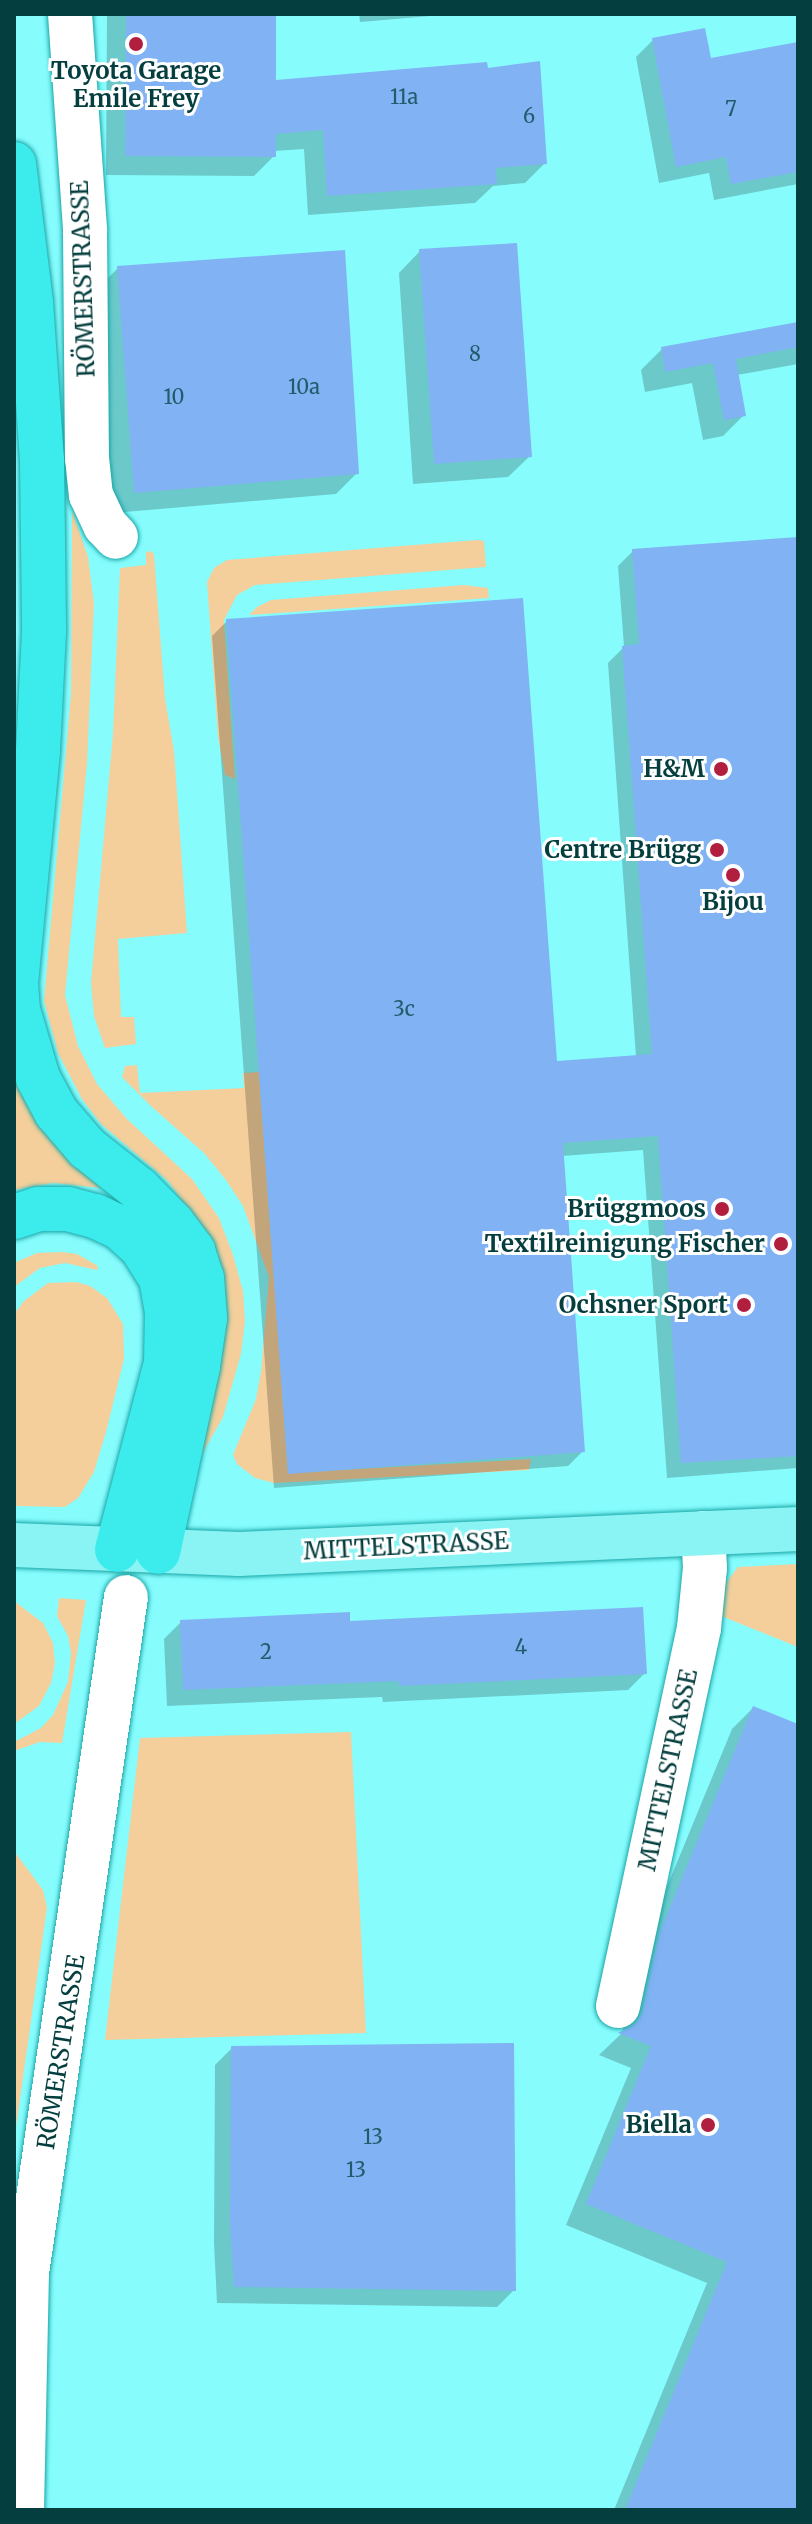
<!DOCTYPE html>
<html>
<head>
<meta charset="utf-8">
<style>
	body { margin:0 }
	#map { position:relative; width:812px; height:2524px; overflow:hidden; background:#86fcfd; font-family:Merriweather,serif }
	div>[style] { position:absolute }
	.green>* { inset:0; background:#f4cf9b }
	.shadow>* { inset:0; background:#0003 }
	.building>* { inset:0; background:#81b2f3 }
	.roads { filter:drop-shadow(0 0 2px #1ba6a7) drop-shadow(0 0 2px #1ba6a7) }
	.minor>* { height:44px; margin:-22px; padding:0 22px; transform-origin:22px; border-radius:22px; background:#fff }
	.major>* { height:44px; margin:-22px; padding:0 22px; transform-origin:22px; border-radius:22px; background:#8af4f4 }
	.highway>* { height:44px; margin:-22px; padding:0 22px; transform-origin:22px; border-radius:22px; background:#3ceced }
	.dots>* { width:22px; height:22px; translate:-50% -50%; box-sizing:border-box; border:4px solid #fff; border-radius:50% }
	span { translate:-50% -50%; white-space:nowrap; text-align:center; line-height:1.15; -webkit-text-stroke:6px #fff; paint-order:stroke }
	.number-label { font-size:20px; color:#245b6b }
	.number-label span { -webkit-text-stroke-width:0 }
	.poi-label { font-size:24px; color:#053e3e; font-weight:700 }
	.right { translate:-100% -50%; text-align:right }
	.street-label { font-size:24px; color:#053e3e }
	.frame { position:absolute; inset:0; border:16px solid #053e3e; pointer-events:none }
</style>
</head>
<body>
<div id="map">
	<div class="green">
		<div style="clip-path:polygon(72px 510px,88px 557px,94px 604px,87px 764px,65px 995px,78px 1046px,97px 1084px,127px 1119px,192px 1179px,219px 1218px,233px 1255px,243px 1291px,245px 1321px,241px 1354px,223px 1417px,200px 1458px,200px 1227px,168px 1181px,101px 1124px,82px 1099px,58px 1053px,44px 1001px,71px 694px)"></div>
		<div style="clip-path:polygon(477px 540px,484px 541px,486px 567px,255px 585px,237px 595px,224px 620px,235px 779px,225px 775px,218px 737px,207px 582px,214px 568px,227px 560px)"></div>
		<div style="clip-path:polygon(150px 551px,154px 554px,165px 699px,174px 750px,187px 933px,118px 939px,121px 1017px,134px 1017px,136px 1044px,105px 1048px,94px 1016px,91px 983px,113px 733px,120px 568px,146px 565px,146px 552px)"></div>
		<div style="clip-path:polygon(464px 585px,488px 588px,489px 598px,249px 615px,257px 607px,271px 600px)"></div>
		<div style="clip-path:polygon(137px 1065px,140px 1093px,244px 1088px,243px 1073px,259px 1072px,288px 1473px,531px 1459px,529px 1470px,274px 1483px,255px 1478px,237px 1464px,233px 1455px,256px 1399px,261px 1371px,269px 1277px,243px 1206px,226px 1180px,204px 1153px,152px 1107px,122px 1077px,125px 1066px)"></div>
		<div style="clip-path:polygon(14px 1073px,69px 1157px,101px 1188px,53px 1183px,14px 1190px)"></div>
		<div style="clip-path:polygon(62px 1252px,77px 1254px,98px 1266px,97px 1270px,65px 1263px,40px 1268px,14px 1287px,16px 1262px,37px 1253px)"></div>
		<div style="clip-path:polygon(76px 1282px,90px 1286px,107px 1298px,123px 1324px,124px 1359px,106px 1432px,94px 1472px,78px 1498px,65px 1507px,14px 1506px,14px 1314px,24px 1301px,48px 1283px)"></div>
		<div style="clip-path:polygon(798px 1564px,798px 1647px,721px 1616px,725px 1584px,738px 1567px)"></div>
		<div style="clip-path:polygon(59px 1598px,86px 1600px,62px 1743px,40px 1742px,14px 1751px,14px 1742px,41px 1728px,53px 1715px,68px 1682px,71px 1653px,68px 1636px,57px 1616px)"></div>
		<div style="clip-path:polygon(14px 1601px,43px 1623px,53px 1643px,55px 1663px,51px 1683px,39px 1706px,14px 1724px)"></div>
		<div style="clip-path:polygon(351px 1732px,366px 2033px,105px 2040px,140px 1738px)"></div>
		<div style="clip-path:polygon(14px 1851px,43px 1890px,47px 1907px,14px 2142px)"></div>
	</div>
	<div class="shadow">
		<div style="clip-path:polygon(107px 14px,274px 14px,274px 82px,545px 163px,525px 183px,493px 186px,475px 203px,308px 215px,304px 149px,274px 151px,274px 156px,254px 176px,106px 175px)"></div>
		<div style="clip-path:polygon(359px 14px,454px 14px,360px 22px)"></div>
		<div style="clip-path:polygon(653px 40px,710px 61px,798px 44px,798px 184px,714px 200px,709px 173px,659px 183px,636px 57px)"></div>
		<div style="clip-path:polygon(420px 251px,530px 456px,508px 477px,413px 484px,399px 273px)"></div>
		<div style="clip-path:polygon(118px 268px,357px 473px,336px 494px,113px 513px,97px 289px)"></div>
		<div style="clip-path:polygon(798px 324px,798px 364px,737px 375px,744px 415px,723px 436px,703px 440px,692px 383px,645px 392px,641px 370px,662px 349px)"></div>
		<div style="clip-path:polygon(798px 535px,798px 1468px,667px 1478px,643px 1150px,562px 1156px,583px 1451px,568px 1466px,274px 1488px,212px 636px,227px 621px,555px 1063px,636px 1057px,608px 663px,624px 647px,618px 566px,633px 551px,794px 539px)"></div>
		<div style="clip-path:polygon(181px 1622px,348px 1623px,645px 1673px,628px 1690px,383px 1702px,382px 1697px,167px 1706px,164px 1639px)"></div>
		<div style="clip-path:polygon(753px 1708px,798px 1726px,798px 2510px,614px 2510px,707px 2283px,566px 2225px,631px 2068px,599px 2055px,622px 2033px,638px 1957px,732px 1729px)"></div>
		<div style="clip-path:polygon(232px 2048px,514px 2290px,497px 2307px,217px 2303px,214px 2243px,215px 2065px)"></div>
	</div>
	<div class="building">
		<div style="clip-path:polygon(126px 14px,276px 14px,276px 80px,487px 62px,488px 68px,540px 61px,547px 164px,496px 168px,497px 184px,327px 196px,323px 130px,276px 134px,276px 157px,125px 156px)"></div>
		<div style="clip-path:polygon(705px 28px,711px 58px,798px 42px,798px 172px,731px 184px,726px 157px,676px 167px,652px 38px)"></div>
		<div style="clip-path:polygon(517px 243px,532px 457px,434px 464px,419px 249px)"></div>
		<div style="clip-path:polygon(345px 250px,359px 474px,134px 493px,117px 266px)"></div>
		<div style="clip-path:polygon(798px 322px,798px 347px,736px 359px,746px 416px,724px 420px,713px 363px,665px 372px,661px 347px)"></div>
		<div style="clip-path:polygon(798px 537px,798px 1456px,681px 1463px,658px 1136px,563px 1143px,585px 1452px,288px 1474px,226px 619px,523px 598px,557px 1061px,652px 1054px,622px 646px,639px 644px,632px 549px)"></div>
		<div style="clip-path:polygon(643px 1607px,647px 1674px,399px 1686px,399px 1681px,183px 1690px,180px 1620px,350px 1612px,350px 1621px)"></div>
		<div style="clip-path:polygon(753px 1706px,798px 1724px,798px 2510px,625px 2510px,727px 2262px,586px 2204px,651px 2046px,618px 2033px,636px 2023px,642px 2012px,659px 1934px)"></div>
		<div style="clip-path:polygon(514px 2043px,516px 2291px,234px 2287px,230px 2225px,231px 2046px)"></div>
	</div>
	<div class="roads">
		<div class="minor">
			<div style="left:70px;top:14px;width:218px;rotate:86deg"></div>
			<div style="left:85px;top:231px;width:227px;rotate:89.5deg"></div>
			<div style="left:87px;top:458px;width:37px;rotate:84deg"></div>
			<div style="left:91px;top:495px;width:33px;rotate:65deg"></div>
			<div style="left:105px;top:525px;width:16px;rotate:47deg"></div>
			<div style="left:618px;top:2006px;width:387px;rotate:-77.9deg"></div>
			<div style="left:699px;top:1628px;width:60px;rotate:-84.3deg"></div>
			<div style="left:705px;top:1568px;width:35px;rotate:-93deg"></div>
			<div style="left:22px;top:2510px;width:237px;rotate:-88.8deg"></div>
			<div style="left:27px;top:2273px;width:683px;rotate:-81.67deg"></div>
		</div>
		<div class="major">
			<div style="left:14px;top:1545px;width:225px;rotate:2.3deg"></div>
			<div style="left:239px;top:1554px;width:560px;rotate:-2.56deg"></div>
		</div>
		<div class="highway">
			<div style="left:14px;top:164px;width:140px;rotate:83deg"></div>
			<div style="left:31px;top:303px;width:157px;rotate:86deg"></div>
			<div style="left:42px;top:460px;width:172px;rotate:89.3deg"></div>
			<div style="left:44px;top:632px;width:119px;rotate:92.9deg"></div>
			<div style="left:38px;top:751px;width:233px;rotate:95.4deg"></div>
			<div style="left:16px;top:983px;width:27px;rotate:86deg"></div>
			<div style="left:18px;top:1010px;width:71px;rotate:73.6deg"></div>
			<div style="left:38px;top:1078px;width:38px;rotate:62deg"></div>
			<div style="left:56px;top:1112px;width:48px;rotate:49.3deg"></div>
			<div style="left:87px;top:1148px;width:66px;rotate:38.3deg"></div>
			<div style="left:139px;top:1189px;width:49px;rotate:45.8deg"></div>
			<div style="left:173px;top:1224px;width:34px;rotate:53deg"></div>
			<div style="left:193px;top:1251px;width:28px;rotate:72deg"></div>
			<div style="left:202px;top:1278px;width:40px;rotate:85.7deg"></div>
			<div style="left:205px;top:1318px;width:49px;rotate:98.3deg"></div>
			<div style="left:198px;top:1366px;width:190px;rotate:102.1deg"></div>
			<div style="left:14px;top:1217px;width:25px;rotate:-18deg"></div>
			<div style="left:38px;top:1209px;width:30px"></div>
			<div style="left:68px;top:1209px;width:28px;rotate:15deg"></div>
			<div style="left:95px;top:1216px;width:26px;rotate:25deg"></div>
			<div style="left:119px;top:1227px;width:31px;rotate:42deg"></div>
			<div style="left:142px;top:1248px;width:36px;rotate:58deg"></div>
			<div style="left:161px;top:1278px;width:34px;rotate:80deg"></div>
			<div style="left:167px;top:1311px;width:52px;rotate:91.1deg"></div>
			<div style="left:166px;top:1363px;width:193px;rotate:104.7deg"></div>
		</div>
	</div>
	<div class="dots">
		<div style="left:136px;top:44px;background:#b11e3e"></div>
		<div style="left:721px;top:769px;background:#b11e3e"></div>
		<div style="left:717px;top:850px;background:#b11e3e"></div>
		<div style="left:733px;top:875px;background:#b11e3e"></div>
		<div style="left:722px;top:1209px;background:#b11e3e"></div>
		<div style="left:781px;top:1244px;background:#b11e3e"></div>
		<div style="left:744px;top:1305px;background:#b11e3e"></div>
		<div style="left:708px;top:2125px;background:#b11e3e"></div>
	</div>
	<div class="number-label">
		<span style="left:404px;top:96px">11a</span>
		<span style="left:731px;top:108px">7</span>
		<span style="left:529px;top:115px">6</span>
		<span style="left:475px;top:353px">8</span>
		<span style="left:304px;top:386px">10a</span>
		<span style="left:174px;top:396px">10</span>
		<span style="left:404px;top:1008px">3c</span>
		<span style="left:521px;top:1646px">4</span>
		<span style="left:266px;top:1651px">2</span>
		<span style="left:373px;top:2136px">13</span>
		<span style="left:356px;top:2169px">13</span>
	</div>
	<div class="poi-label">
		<span style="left:136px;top:85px">Toyota Garage<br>Emile Frey</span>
		<span class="right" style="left:705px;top:769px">H&amp;M</span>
		<span class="right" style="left:701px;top:850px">Centre Brügg</span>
		<span style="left:733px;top:902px">Bijou</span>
		<span class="right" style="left:706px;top:1209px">Brüggmoos</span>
		<span class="right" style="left:765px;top:1244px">Textilreinigung Fischer</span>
		<span class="right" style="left:728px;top:1305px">Ochsner Sport</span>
		<span class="right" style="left:692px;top:2125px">Biella</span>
	</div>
	<div class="street-label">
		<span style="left:83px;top:279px;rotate:-92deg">RÖMERSTRASSE</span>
		<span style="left:406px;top:1546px;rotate:-3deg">MITTELSTRASSE</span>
		<span style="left:668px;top:1770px;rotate:-78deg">MITTELSTRASSE</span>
		<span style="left:61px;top:2052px;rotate:-81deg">RÖMERSTRASSE</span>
	</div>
	<div class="frame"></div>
</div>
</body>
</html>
